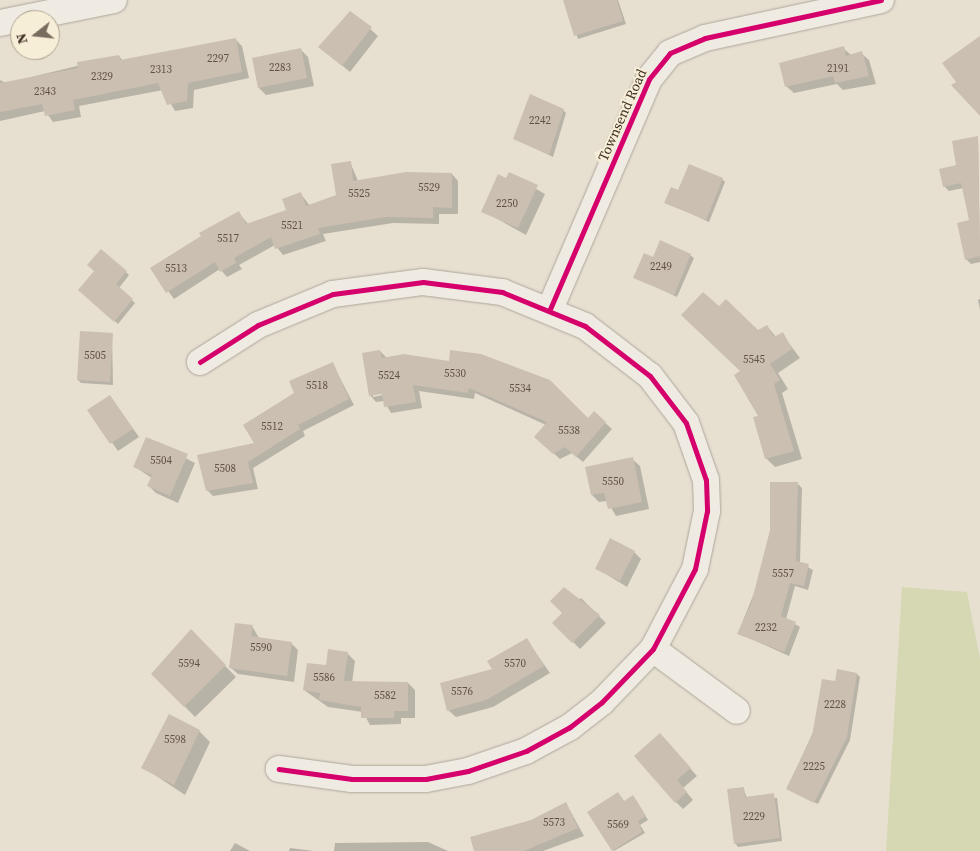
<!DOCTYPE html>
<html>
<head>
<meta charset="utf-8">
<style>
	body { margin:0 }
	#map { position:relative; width:980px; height:851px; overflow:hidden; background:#e7e0d1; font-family:"Source Serif 4",serif }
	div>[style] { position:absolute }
	.green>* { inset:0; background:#d6d7b3 }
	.shadow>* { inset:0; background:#0003 }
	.building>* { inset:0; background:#cbbfb2 }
	.roads { filter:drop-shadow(0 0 1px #ada599) drop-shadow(0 0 1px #ada599) }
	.minor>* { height:26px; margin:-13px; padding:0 13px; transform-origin:13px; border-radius:13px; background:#efebe3 }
	.cycleway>* { height:5px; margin:-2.5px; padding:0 2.5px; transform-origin:2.5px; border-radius:2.5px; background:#d6006c }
	span { translate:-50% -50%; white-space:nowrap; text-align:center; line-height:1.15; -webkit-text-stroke:4px #f7eed8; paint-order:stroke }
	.number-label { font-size:11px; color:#605244 }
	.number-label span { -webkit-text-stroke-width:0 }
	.street-label { font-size:14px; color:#3d2e20 }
	.north { position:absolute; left:10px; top:10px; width:50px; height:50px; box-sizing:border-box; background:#f7eed8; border:1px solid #ada18e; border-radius:50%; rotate:254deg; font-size:14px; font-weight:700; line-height:20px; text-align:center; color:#3d2e20 }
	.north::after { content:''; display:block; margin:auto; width:18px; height:22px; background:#786c5e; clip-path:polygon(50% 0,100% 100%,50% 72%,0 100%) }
</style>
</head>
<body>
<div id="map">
	<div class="green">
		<div style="clip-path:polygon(902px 587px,967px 592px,980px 659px,980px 851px,886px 851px)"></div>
	</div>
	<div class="shadow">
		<div style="clip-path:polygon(564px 0,618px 0,626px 24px,578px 39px)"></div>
		<div style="clip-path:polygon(351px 12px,378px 36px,350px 72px,320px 47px)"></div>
		<div style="clip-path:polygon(235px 39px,242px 46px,249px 78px,194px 90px,193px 108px,175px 111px,163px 90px,79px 106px,81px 117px,53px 122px,45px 111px,0 121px,0 80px,6px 83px,119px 56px,123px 61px)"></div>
		<div style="clip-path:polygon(843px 48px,851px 55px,861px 53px,869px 60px,876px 84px,843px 90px,837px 84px,794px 93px,786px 86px)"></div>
		<div style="clip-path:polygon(301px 50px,308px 57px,314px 86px,266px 95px,259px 88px)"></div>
		<div style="clip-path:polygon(563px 110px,566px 113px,553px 157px,515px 138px)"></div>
		<div style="clip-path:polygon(978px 137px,980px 262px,971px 264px,966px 259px,970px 221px,963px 188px,949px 191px,944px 186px)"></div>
		<div style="clip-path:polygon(350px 162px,358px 181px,452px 174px,458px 181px,458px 214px,439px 214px,439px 224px,393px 223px,323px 234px,326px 241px,283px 255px,275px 245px,239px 265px,242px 269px,227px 277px,220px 269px,174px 299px,152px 269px,239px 213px,248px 224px,287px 211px,301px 194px,310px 206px,337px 196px)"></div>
		<div style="clip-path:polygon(510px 174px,545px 194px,526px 235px,483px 211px)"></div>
		<div style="clip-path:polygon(722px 179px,725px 182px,709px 222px,666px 202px,679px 191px)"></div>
		<div style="clip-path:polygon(690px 255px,694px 258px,677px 297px,635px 277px,654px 258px)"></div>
		<div style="clip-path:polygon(126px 272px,129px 275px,119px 288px,135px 303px,118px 324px,83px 293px)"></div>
		<div style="clip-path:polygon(980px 299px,980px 310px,978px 300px)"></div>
		<div style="clip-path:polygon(719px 308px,758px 331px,767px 326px,776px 337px,782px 334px,800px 358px,778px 373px,788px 389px,782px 393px,802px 459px,775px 467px,766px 458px,760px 416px)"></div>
		<div style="clip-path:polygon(112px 334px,113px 385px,81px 383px,78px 380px)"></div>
		<div style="clip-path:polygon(evenodd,380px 351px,387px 358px,588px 420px,594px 413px,612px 429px,583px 462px,572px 453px,560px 459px,542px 443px,546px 425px,475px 393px,474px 399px,419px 391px,422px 408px,391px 413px,384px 401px,376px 402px,370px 395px,380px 351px,388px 392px,388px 394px,373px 397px,373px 394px,388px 392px)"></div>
		<div style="clip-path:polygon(332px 363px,354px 405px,303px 431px,305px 436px,253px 468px,258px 489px,213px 496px,207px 490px,256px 443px,295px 394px)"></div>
		<div style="clip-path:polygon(110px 396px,139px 437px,118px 451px,89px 410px)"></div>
		<div style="clip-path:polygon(147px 438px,195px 463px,178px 503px,156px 493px,149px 486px,152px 478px,135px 467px)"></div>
		<div style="clip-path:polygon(632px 459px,640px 466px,649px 509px,616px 516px,607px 501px,599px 502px,592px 495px)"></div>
		<div style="clip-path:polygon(798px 484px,802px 488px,800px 563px,813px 570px,808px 590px,795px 586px,786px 619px,800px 627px,789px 656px,738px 633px)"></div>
		<div style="clip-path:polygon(634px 552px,641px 559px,627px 587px,596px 568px)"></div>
		<div style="clip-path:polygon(581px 598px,606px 623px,580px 649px,554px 623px)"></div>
		<div style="clip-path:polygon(252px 626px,259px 638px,291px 643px,298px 650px,294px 682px,238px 674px,230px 667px)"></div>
		<div style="clip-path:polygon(191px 631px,236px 677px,195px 717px,153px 674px)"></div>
		<div style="clip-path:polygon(526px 639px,550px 673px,493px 707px,456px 717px,448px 710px)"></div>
		<div style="clip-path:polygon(348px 654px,355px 661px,352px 683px,408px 683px,415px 690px,415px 718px,401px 718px,401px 724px,370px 725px,363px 712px,328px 707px,304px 690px)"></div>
		<div style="clip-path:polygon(857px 674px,860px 677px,850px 740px,818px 804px,787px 789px,836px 682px)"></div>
		<div style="clip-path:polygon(199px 731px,210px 742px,185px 795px,143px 767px)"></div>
		<div style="clip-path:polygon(667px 742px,697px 776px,683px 788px,693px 800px,683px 809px,676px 802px)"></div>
		<div style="clip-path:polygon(743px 788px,747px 798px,777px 798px,782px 841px,738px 847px,735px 843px)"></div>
		<div style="clip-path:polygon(618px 794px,625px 802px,636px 800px,648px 820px,640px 825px,645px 833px,614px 851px,589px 812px)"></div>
		<div style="clip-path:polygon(566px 803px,584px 836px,543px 851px,476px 851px)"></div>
		<div style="clip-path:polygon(428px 842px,448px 851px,334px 851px,335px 843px)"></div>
		<div style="clip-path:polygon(235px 843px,250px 851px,230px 851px)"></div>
		<div style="clip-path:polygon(290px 848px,314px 851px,289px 851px)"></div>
	</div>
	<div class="building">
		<div style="clip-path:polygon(563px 0,617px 0,623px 21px,574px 36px)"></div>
		<div style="clip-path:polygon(350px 11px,372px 27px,342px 66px,318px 47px)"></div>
		<div style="clip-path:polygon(980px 36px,980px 116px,951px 85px,956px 82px,942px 63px)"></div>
		<div style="clip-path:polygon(236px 38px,242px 72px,188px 83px,187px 101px,167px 105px,158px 83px,73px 100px,75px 110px,45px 116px,42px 104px,0 112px,0 83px,78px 68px,77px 62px,119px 55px,120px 60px)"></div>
		<div style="clip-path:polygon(844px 46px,846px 56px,862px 51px,869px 76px,835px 83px,833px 76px,785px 87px,779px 63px)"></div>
		<div style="clip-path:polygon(301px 48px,307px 78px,258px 88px,252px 58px)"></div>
		<div style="clip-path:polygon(530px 94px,564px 109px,549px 155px,513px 139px)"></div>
		<div style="clip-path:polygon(978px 136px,980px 256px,965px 260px,957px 223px,969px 220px,961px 183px,943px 187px,939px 169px,956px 165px,952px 141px)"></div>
		<div style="clip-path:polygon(351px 161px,353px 181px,406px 172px,452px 173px,452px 208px,433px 207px,433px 218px,386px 217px,318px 228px,320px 234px,275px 249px,271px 237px,234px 258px,236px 263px,220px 272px,215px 262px,166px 293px,150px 268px,201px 236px,199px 233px,239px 211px,246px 224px,286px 210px,282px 199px,301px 192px,306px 206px,336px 195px,331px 164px)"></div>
		<div style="clip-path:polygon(689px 164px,723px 178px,706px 220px,664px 203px,671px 187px,678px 190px)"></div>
		<div style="clip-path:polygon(509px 172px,538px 185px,518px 228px,481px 212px,498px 174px,506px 178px)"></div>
		<div style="clip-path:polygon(660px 240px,691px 254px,674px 295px,633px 278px,644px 253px,653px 257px)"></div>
		<div style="clip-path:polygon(101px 249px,127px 271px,116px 284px,133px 299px,114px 322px,78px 290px,94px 271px,87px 265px)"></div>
		<div style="clip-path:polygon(703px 292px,719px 306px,726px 299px,758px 330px,767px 325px,774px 337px,783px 332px,792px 349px,770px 364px,780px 380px,774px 384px,794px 451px,765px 459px,753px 417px,758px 416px,734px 375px,740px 371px,681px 315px)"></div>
		<div style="clip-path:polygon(80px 331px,113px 333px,110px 382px,77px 380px)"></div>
		<div style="clip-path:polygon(380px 350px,382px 358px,404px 354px,449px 361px,450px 350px,481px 354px,550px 380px,588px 418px,594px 411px,606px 422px,576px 457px,565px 447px,553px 454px,534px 437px,547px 422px,469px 388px,468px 393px,413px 385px,416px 402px,384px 407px,382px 394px,369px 396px,362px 353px)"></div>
		<div style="clip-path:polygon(333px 362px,349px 399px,298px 425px,300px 429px,248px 462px,253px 483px,206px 491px,197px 455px,254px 443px,243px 425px,294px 393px,289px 381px)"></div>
		<div style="clip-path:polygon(110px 395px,133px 429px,110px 444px,87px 410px)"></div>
		<div style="clip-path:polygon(146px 437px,188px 454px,170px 496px,147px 486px,152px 475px,133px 467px)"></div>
		<div style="clip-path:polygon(633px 457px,642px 502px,608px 509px,604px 493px,591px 495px,585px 467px)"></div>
		<div style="clip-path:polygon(770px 482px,798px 482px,796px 561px,809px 564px,804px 586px,790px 583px,781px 616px,796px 622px,784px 652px,737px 634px,751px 604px,770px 530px)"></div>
		<div style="clip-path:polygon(610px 538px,635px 551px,620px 581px,595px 569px)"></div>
		<div style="clip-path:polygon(564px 587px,600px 615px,572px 643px,552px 623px,562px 613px,550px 601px)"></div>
		<div style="clip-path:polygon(235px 623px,253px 625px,251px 636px,292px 642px,287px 676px,229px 668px)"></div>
		<div style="clip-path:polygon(191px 629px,226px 665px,184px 707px,151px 674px)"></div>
		<div style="clip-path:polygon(527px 638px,544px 666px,486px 700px,447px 711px,440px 683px,492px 669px,487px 661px)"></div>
		<div style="clip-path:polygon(328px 649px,348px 652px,344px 681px,408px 682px,408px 711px,394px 711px,394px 718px,361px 718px,361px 707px,319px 700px,320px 693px,303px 690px,307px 663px,326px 665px)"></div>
		<div style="clip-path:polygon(837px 669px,857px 673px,847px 737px,814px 803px,786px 789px,812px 736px,822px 679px,835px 681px)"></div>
		<div style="clip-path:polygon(169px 714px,200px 730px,174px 785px,141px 768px)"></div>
		<div style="clip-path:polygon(660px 733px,691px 768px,677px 780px,687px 792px,675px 803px,634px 756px)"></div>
		<div style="clip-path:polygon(744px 787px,745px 797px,774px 793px,780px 838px,734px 844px,727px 789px)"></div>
		<div style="clip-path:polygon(618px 792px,624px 801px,633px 795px,646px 816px,638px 821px,642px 832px,612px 851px,587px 812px)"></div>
		<div style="clip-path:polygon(566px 802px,578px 828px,524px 851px,474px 851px,470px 837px,531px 820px)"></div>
	</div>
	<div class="roads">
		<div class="minor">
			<div style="left:0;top:23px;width:116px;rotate:-11.4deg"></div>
			<div style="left:550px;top:309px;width:250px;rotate:-66.7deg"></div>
			<div style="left:649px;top:79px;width:33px;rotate:-51deg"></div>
			<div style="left:670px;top:53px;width:38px;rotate:-23deg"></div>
			<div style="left:705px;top:38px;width:180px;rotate:-12.2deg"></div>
			<div style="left:200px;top:362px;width:69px;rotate:-32.5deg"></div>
			<div style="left:258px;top:325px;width:81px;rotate:-22.5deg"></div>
			<div style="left:333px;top:294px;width:91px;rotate:-7.6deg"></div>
			<div style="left:423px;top:282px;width:80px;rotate:7.2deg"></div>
			<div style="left:502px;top:292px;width:90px;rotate:22.3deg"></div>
			<div style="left:585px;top:326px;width:82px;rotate:37.6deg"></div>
			<div style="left:650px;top:376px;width:59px;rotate:52.5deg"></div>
			<div style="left:686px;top:423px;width:60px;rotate:70.7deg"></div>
			<div style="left:706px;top:480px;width:31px;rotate:88deg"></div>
			<div style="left:707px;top:511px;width:59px;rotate:101.7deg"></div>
			<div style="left:695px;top:569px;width:90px;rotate:117.7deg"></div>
			<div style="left:653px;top:649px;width:74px;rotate:133.9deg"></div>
			<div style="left:602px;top:702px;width:41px;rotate:142deg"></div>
			<div style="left:570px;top:727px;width:50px;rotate:151.4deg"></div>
			<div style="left:526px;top:751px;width:61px;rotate:161deg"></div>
			<div style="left:468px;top:771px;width:43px;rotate:169.2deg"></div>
			<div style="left:426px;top:779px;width:74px;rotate:180deg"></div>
			<div style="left:352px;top:779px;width:74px;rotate:-172.2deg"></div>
			<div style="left:653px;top:649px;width:104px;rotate:36.4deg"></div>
		</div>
	</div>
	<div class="cycleway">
		<div style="left:550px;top:309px;width:250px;rotate:-66.7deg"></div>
		<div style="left:649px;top:79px;width:33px;rotate:-51deg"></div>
		<div style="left:670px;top:53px;width:38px;rotate:-23deg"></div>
		<div style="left:705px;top:38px;width:180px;rotate:-12.2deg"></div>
		<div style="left:200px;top:362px;width:69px;rotate:-32.5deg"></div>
		<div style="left:258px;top:325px;width:81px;rotate:-22.5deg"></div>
		<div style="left:333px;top:294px;width:91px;rotate:-7.6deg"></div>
		<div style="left:423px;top:282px;width:80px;rotate:7.2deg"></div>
		<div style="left:502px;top:292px;width:90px;rotate:22.3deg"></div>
		<div style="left:585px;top:326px;width:82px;rotate:37.6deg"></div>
		<div style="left:650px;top:376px;width:59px;rotate:52.5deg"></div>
		<div style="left:686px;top:423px;width:60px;rotate:70.7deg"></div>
		<div style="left:706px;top:480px;width:31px;rotate:88deg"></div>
		<div style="left:707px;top:511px;width:59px;rotate:101.7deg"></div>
		<div style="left:695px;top:569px;width:90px;rotate:117.7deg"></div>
		<div style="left:653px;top:649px;width:74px;rotate:133.9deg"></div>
		<div style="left:602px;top:702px;width:41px;rotate:142deg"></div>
		<div style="left:570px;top:727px;width:50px;rotate:151.4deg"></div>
		<div style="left:526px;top:751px;width:61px;rotate:161deg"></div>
		<div style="left:468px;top:771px;width:43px;rotate:169.2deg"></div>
		<div style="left:426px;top:779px;width:74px;rotate:180deg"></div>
		<div style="left:352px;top:779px;width:74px;rotate:-172.2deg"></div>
	</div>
	<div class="number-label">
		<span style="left:218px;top:59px">2297</span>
		<span style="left:280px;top:68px">2283</span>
		<span style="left:838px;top:69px">2191</span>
		<span style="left:161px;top:70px">2313</span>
		<span style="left:102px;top:77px">2329</span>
		<span style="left:45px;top:92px">2343</span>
		<span style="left:540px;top:121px">2242</span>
		<span style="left:429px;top:188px">5529</span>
		<span style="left:359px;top:194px">5525</span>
		<span style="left:507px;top:204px">2250</span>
		<span style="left:292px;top:226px">5521</span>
		<span style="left:228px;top:239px">5517</span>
		<span style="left:661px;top:267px">2249</span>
		<span style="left:176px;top:269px">5513</span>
		<span style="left:95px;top:356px">5505</span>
		<span style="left:754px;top:360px">5545</span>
		<span style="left:455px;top:374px">5530</span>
		<span style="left:389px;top:376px">5524</span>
		<span style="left:317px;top:386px">5518</span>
		<span style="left:520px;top:389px">5534</span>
		<span style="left:272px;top:427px">5512</span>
		<span style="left:569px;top:431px">5538</span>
		<span style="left:161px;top:461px">5504</span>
		<span style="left:225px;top:469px">5508</span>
		<span style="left:613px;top:482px">5550</span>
		<span style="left:783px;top:574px">5557</span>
		<span style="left:766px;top:628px">2232</span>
		<span style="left:261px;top:648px">5590</span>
		<span style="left:189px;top:664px">5594</span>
		<span style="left:515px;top:664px">5570</span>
		<span style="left:324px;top:678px">5586</span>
		<span style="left:462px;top:692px">5576</span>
		<span style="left:385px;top:696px">5582</span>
		<span style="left:835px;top:705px">2228</span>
		<span style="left:175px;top:740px">5598</span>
		<span style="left:814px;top:767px">2225</span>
		<span style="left:754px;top:817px">2229</span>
		<span style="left:554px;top:823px">5573</span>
		<span style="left:618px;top:825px">5569</span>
	</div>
	<div class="street-label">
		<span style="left:622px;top:115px;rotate:-66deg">Townsend Road</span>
	</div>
	<div class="north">N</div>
</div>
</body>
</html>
